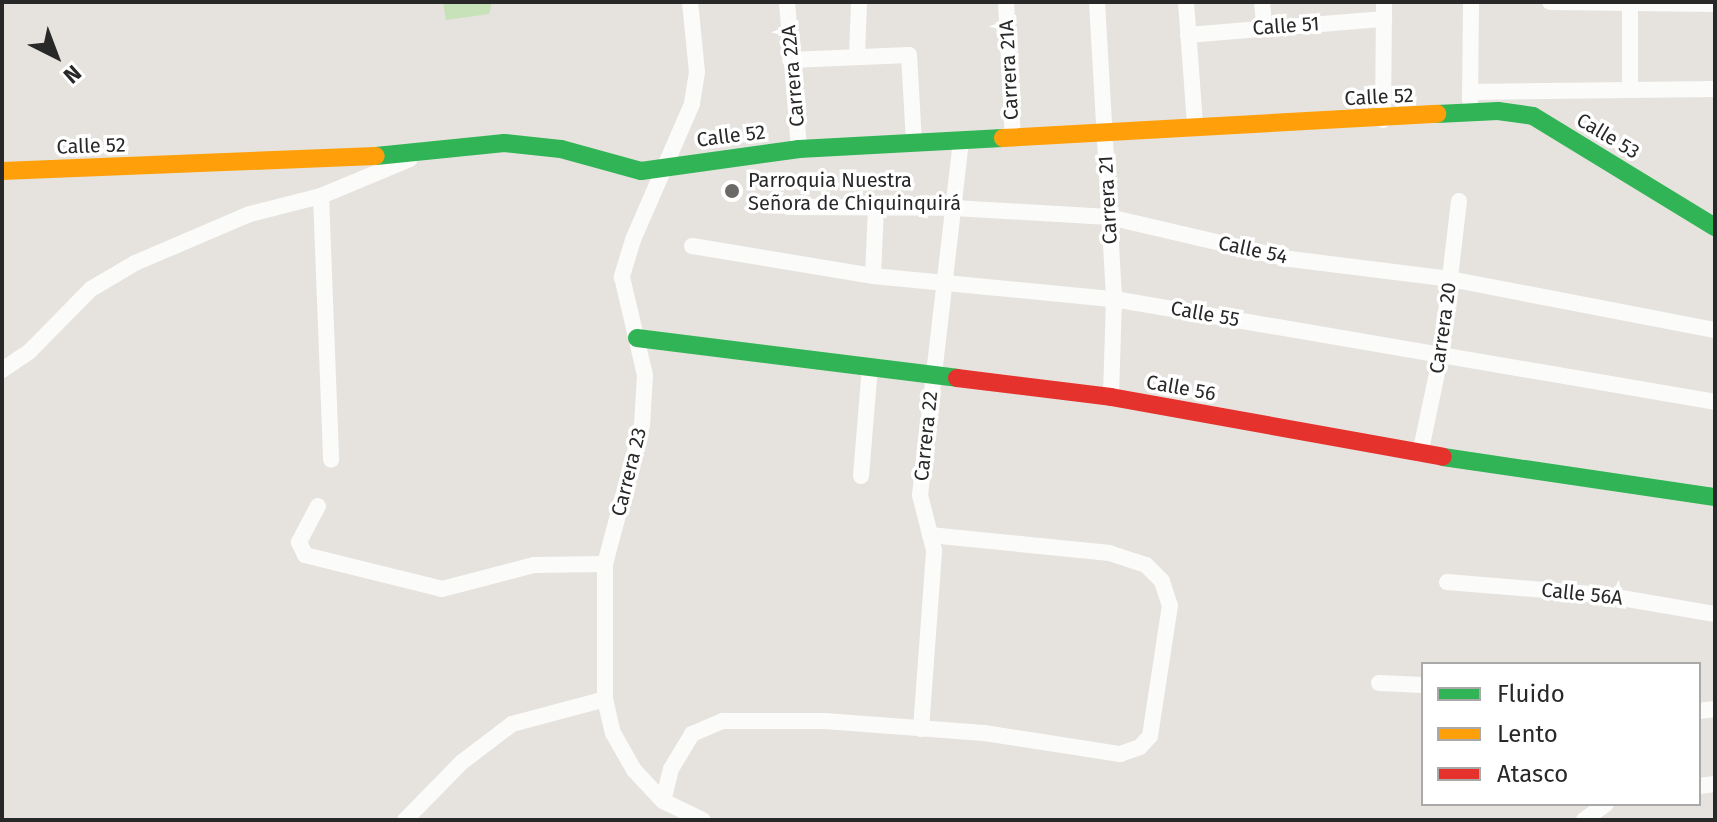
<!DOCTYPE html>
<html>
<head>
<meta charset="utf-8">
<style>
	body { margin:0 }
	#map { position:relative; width:1717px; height:822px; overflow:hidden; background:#e6e3de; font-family:"Fira Sans",sans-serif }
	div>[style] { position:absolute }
	.green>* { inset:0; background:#c7e1b8 }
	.street>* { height:16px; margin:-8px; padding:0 8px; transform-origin:8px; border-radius:8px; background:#fbfbfa }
	.fast>* { height:18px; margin:-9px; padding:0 9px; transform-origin:9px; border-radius:9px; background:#30b455 }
	.slow>* { height:18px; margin:-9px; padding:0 9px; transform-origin:9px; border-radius:9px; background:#ff9f0a }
	.jam>* { height:18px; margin:-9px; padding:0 9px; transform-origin:9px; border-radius:9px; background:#e5322d }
	.dots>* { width:22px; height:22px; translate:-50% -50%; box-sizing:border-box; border:4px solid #fff; border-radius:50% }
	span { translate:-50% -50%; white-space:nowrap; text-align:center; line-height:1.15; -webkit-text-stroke:7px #fff; paint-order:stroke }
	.street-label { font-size:20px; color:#282828 }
	.poi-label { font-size:20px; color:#282828 }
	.left { translate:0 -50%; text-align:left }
	.frame { position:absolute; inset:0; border:4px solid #282828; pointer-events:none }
	.legend { position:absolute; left:1421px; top:662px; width:280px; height:144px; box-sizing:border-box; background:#fff; border:2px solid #a9a9a9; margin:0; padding:10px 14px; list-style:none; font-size:24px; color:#282828 }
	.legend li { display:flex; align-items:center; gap:16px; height:40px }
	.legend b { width:40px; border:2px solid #a9a9a9 }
	.north { position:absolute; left:16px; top:16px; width:80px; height:80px; -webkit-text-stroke:6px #fff; paint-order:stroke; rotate:138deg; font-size:22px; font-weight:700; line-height:32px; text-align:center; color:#282828 }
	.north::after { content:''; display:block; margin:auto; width:28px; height:36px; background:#282828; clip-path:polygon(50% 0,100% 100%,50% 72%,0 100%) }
</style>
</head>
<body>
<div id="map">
	<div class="green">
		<div style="clip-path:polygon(443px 2px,492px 2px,489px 14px,446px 20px)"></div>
	</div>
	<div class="street">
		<div style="left:690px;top:2px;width:70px;rotate:84.3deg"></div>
		<div style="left:697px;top:72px;width:32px;rotate:99deg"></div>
		<div style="left:692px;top:104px;width:148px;rotate:113.5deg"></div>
		<div style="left:633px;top:240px;width:39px;rotate:107deg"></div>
		<div style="left:622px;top:277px;width:101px;rotate:76.8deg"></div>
		<div style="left:645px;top:375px;width:50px;rotate:93.4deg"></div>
		<div style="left:642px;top:425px;width:144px;rotate:104.9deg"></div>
		<div style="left:605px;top:564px;width:135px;rotate:90deg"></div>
		<div style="left:605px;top:699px;width:35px;rotate:77deg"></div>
		<div style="left:613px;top:733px;width:43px;rotate:60.4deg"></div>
		<div style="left:634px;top:770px;width:42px;rotate:46.9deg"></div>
		<div style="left:663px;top:801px;width:44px;rotate:25.4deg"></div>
		<div style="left:787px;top:2px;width:147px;rotate:85.3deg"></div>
		<div style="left:1006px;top:2px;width:136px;rotate:87.1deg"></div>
		<div style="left:1097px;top:2px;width:297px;rotate:86.7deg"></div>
		<div style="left:1114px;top:299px;width:98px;rotate:91.8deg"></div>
		<div style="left:1186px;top:2px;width:124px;rotate:85.8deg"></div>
		<div style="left:1262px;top:2px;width:25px;rotate:85deg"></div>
		<div style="left:1550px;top:2px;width:165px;rotate:0.7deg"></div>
		<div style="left:1630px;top:4px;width:83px;rotate:90deg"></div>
		<div style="left:1188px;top:35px;width:197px;rotate:-4.7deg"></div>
		<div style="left:857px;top:55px;width:53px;rotate:-87.8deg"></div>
		<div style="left:790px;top:60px;width:119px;rotate:-2.4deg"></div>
		<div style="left:909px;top:55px;width:87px;rotate:86.7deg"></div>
		<div style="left:1470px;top:92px;width:245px;rotate:-0.7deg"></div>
		<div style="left:1470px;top:100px;width:98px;rotate:-89.4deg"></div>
		<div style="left:1383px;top:120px;width:118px;rotate:-89.5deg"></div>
		<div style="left:321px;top:196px;width:264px;rotate:87.8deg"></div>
		<div style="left:788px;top:207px;width:166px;rotate:0.3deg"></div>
		<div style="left:954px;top:208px;width:155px;rotate:3.3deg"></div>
		<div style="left:1109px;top:217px;width:186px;rotate:13.1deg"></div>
		<div style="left:1290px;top:259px;width:161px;rotate:7.1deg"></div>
		<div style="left:1450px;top:279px;width:270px;rotate:10.9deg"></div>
		<div style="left:692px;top:246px;width:183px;rotate:9.4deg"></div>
		<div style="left:873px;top:276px;width:242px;rotate:5.5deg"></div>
		<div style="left:1114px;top:299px;width:610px;rotate:9.72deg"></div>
		<div style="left:873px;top:276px;width:69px;rotate:-87.5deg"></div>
		<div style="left:2px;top:370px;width:32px;rotate:-34deg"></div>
		<div style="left:29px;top:352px;width:88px;rotate:-45.5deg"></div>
		<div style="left:91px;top:289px;width:51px;rotate:-30.6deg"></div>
		<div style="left:135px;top:263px;width:125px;rotate:-23.1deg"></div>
		<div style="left:250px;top:214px;width:73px;rotate:-14.2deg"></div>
		<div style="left:321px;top:196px;width:96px;rotate:-22.6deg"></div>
		<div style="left:1420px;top:454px;width:102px;rotate:-78.1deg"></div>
		<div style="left:1441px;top:354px;width:154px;rotate:-83.3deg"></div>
		<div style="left:861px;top:476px;width:109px;rotate:-85.3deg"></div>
		<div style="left:318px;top:506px;width:41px;rotate:117.8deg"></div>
		<div style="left:299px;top:542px;width:14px;rotate:65deg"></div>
		<div style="left:305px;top:555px;width:141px;rotate:13.9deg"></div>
		<div style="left:442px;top:589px;width:95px;rotate:-14.6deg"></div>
		<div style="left:534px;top:565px;width:71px;rotate:-0.8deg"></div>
		<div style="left:1447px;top:582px;width:158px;rotate:4.7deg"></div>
		<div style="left:1604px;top:595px;width:113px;rotate:9.7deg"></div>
		<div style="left:1379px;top:683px;width:44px;rotate:2.6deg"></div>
		<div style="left:1699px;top:711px;width:16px;rotate:-7deg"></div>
		<div style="left:921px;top:729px;width:179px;rotate:-85.8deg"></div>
		<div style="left:934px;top:550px;width:57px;rotate:-104.3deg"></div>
		<div style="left:920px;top:495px;width:355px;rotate:-83.4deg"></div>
		<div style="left:1699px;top:786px;width:16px;rotate:-7deg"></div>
		<div style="left:663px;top:801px;width:33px;rotate:-76deg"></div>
		<div style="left:671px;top:769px;width:41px;rotate:-59deg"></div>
		<div style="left:692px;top:734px;width:34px;rotate:-23deg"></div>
		<div style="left:723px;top:721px;width:102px"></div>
		<div style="left:825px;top:721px;width:159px;rotate:4.3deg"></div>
		<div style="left:984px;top:733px;width:138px;rotate:8.8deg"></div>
		<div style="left:1120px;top:754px;width:21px;rotate:-19deg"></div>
		<div style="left:1140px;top:747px;width:15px;rotate:-48deg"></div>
		<div style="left:1150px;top:736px;width:132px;rotate:-81.3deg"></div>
		<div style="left:1170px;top:606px;width:26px;rotate:-108deg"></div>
		<div style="left:1162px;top:581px;width:23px;rotate:-135deg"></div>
		<div style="left:1146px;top:565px;width:38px;rotate:-162deg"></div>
		<div style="left:1110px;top:553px;width:181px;rotate:-174.3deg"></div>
		<div style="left:405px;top:820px;width:81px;rotate:-45.5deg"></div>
		<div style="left:462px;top:762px;width:63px;rotate:-37.2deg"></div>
		<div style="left:512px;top:724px;width:96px;rotate:-15deg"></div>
		<div style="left:1584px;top:820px;width:27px;rotate:-36deg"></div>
	</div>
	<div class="fast">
		<div style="left:1437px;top:114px;width:61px;rotate:-2.8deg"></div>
		<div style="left:1498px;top:111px;width:35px;rotate:8deg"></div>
		<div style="left:1533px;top:116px;width:213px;rotate:31.4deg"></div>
		<div style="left:376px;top:156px;width:129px;rotate:-5.8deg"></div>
		<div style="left:504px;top:143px;width:57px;rotate:6deg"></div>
		<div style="left:561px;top:149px;width:83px;rotate:15.4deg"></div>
		<div style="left:641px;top:171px;width:160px;rotate:-7.9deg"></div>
		<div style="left:799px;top:149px;width:204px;rotate:-3.1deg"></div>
		<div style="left:637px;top:338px;width:322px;rotate:7.1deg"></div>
		<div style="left:1443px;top:457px;width:275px;rotate:8.4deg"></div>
	</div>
	<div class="slow">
		<div style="left:1003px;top:138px;width:435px;rotate:-3.2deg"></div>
		<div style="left:2px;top:171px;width:374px;rotate:-2.3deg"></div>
	</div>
	<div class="jam">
		<div style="left:957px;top:378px;width:155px;rotate:7deg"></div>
		<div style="left:1111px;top:397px;width:337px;rotate:10.2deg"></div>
	</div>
	<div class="dots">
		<div style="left:732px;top:191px;background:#6a6968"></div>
	</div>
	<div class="street-label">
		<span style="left:1286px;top:26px;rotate:-4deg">Calle 51</span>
		<span style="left:1009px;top:70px;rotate:-93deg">Carrera 21A</span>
		<span style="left:793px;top:76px;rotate:-95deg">Carrera 22A</span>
		<span style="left:1379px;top:97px;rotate:-3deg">Calle 52</span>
		<span style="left:731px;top:136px;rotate:-7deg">Calle 52</span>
		<span style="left:1608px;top:136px;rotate:31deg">Calle 53</span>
		<span style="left:91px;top:146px;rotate:-2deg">Calle 52</span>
		<span style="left:1108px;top:200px;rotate:-93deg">Carrera 21</span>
		<span style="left:1253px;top:250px;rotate:12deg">Calle 54</span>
		<span style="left:1205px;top:314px;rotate:10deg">Calle 55</span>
		<span style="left:1443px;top:328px;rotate:-82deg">Carrera 20</span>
		<span style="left:1181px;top:388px;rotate:10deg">Calle 56</span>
		<span style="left:926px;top:436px;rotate:-84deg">Carrera 22</span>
		<span style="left:629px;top:472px;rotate:-76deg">Carrera 23</span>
		<span style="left:1582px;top:594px;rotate:6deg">Calle 56A</span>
	</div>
	<div class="poi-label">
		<span class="left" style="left:748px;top:192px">Parroquia Nuestra<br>Señora de Chiquinquirá</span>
	</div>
	<div class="frame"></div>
	<ul class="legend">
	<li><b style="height:10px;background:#30b455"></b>Fluido</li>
	<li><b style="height:10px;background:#ff9f0a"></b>Lento</li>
	<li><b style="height:10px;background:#e5322d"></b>Atasco</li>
	</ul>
	<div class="north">N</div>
</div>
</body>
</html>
